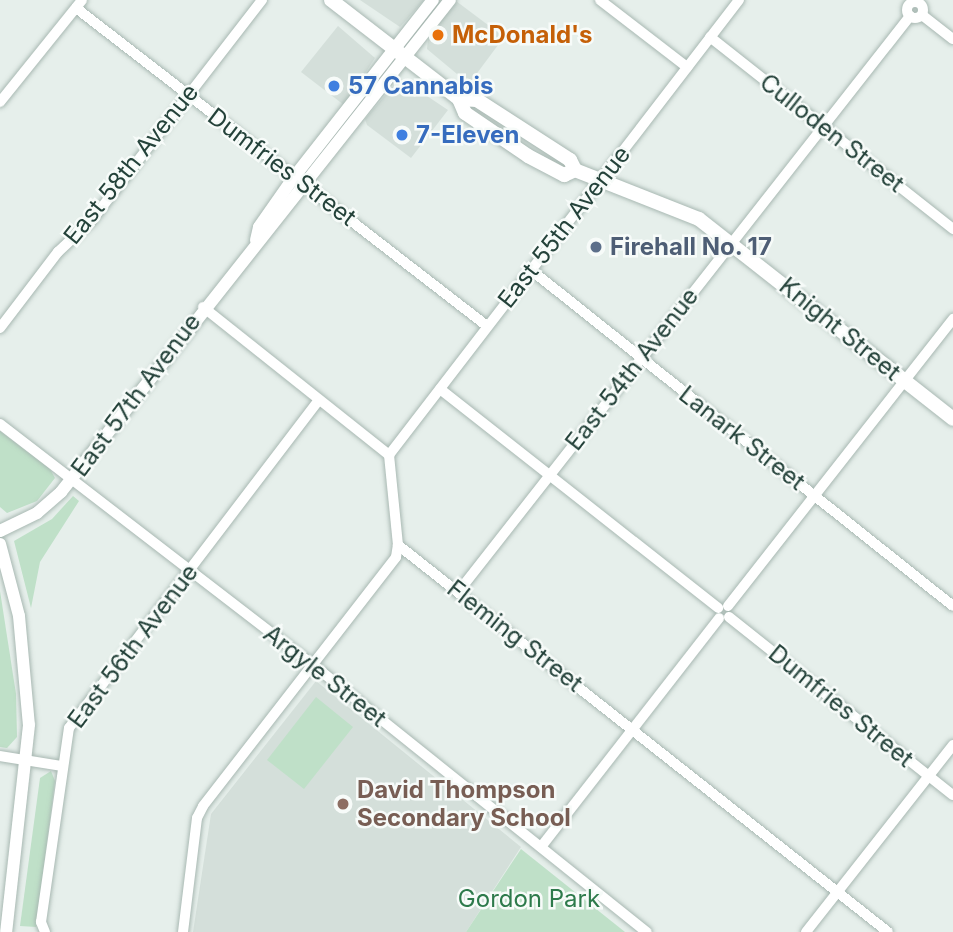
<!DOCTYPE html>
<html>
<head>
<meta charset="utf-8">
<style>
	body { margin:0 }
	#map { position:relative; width:953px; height:932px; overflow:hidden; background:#e6efeb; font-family:Inter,sans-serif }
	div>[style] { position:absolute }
	.built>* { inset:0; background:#d4dfda }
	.green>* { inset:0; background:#bfe0c8 }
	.roads { filter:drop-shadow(0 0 2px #a8b8b2) drop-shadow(0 0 2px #a8b8b2) }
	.minor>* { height:10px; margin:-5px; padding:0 5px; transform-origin:5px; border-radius:5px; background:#fff }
	.minor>.ring { margin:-5px; padding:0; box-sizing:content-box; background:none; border:10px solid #fff; border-radius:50% }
	.tertiary>* { height:12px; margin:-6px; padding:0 6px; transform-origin:6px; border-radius:6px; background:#fff }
	.secondary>* { height:14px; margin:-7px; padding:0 7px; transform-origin:7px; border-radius:7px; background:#fff }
	.dots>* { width:19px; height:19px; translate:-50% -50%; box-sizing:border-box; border:4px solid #f7fbf9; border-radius:50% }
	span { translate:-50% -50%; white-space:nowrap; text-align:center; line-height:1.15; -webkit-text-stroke:5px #f7fbf9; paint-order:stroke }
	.food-label { font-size:24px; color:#c56008; font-weight:700 }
	.left { translate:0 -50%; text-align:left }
	.shop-label { font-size:24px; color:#366cbe; font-weight:700 }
	.street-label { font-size:24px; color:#24423a }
	.service-label { font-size:24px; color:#4e5e75; font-weight:700 }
	.education-label { font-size:24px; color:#785e54; font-weight:700 }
	.park-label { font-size:24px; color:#2d7a4b }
</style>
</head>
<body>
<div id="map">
	<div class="built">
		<div style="clip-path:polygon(360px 0,424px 0,400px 27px)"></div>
		<div style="clip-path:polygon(456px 1px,504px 37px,469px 84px,427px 49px,428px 39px)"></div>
		<div style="clip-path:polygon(338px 26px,375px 58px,344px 105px,301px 72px)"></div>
		<div style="clip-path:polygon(400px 78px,448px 110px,411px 158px,367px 125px,365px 119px)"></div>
		<div style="clip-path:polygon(316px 681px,521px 847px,466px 932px,193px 932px,211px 814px)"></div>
	</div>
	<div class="green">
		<div style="clip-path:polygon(0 431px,50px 469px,55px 478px,37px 501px,7px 513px,0 507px)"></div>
		<div style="clip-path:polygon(73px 496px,79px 501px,40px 562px,31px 608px,14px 541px,52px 519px)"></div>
		<div style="clip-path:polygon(0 591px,16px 694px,17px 737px,7px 748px,0 747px)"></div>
		<div style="clip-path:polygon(316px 697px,353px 727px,304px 789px,267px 760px)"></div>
		<div style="clip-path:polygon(51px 771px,55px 781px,36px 927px,20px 926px,40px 778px)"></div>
		<div style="clip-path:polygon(521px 849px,625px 932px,466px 932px)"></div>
	</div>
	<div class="roads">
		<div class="minor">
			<div style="left:600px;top:0;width:110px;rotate:37.6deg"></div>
			<div class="ring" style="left:907px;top:2px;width:6px;height:6px"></div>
			<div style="left:76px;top:8px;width:520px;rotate:37.73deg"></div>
			<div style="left:922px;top:15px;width:39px;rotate:38deg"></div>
			<div style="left:710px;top:37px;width:310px;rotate:38.3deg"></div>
			<div style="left:0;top:102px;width:131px;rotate:-51.2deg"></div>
			<div style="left:531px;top:270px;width:539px;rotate:38.53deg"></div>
			<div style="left:203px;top:307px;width:238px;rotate:38.5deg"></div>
			<div style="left:389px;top:455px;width:90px;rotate:84.3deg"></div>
			<div style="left:398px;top:545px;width:624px;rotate:38.3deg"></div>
			<div style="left:0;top:328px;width:96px;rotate:-52.7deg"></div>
			<div style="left:58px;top:252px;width:47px;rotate:-43.3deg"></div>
			<div style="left:92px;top:220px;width:278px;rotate:-52.3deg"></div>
			<div style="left:440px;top:389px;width:354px;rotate:38.2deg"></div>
			<div style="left:0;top:424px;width:406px;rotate:37.6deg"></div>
			<div style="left:322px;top:672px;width:416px;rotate:38.7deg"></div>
			<div style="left:389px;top:455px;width:574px;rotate:-52.43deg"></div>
			<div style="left:459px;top:591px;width:731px;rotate:-51.89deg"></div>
			<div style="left:728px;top:606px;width:365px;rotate:-51.9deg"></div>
			<div style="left:729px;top:617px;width:286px;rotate:38.5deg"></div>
			<div style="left:0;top:756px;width:63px;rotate:9.2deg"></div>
			<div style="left:541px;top:847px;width:290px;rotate:-52.1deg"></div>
			<div style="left:45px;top:932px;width:11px;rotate:-112deg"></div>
			<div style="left:41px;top:922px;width:196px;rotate:-81.8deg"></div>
			<div style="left:69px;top:728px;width:412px;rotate:-52.7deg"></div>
			<div style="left:183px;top:932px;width:115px;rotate:-83deg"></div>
			<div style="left:197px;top:818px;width:13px;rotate:-63deg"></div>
			<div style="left:203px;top:806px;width:315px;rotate:-52.2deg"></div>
			<div style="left:396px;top:557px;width:12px;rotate:-81deg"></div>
			<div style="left:806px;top:932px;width:238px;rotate:-51.8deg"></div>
		</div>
		<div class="tertiary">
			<div style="left:256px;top:240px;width:13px;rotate:-77deg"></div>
			<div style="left:259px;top:227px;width:61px;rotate:-55deg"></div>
			<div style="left:294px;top:177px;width:225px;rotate:-51.9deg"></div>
			<div style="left:0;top:531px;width:41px;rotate:-25.9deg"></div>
			<div style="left:37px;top:513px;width:32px;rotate:-41deg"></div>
			<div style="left:61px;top:492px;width:627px;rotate:-51.67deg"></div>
			<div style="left:0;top:544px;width:74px;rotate:75.2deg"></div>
			<div style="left:19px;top:616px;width:109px;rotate:84.8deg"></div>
			<div style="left:29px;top:725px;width:208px;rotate:96.3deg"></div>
		</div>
		<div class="secondary">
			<div style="left:331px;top:0;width:162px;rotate:37.7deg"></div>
			<div style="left:459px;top:99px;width:15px;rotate:67deg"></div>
			<div style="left:465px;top:113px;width:76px;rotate:34.3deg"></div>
			<div style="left:528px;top:156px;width:41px;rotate:27.8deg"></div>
			<div style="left:564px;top:175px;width:12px;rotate:-24deg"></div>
			<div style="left:575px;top:170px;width:133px;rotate:21.6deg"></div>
			<div style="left:699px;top:219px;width:323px;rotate:38.2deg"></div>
			<div style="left:459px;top:99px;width:18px;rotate:3deg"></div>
			<div style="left:477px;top:100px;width:111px;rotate:32.8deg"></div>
			<div style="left:570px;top:160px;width:11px;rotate:63deg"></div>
		</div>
	</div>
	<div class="dots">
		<div style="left:438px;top:35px;background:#e8710a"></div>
		<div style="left:334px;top:86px;background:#3f7fe0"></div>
		<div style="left:402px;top:135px;background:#3f7fe0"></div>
		<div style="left:596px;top:247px;background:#5c6f8a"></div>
		<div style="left:343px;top:804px;background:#8d6e63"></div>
	</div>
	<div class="food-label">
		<span class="left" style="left:452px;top:35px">McDonald's</span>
	</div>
	<div class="shop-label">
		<span class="left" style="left:348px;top:86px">57 Cannabis</span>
		<span class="left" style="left:416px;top:135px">7-Eleven</span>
	</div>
	<div class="street-label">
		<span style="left:832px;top:133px;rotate:38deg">Culloden Street</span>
		<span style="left:131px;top:164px;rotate:-51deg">East 58th Avenue</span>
		<span style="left:282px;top:167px;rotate:37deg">Dumfries Street</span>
		<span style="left:564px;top:227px;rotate:-52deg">East 55th Avenue</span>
		<span style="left:840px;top:329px;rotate:39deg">Knight Street</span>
		<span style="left:632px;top:369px;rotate:-52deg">East 54th Avenue</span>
		<span style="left:136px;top:395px;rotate:-53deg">East 57th Avenue</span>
		<span style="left:742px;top:438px;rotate:38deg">Lanark Street</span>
		<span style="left:515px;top:636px;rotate:38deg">Fleming Street</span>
		<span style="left:133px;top:646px;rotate:-53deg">East 56th Avenue</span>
		<span style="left:325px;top:676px;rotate:38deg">Argyle Street</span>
		<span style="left:841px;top:706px;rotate:39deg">Dumfries Street</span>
	</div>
	<div class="service-label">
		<span class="left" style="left:610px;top:247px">Firehall No. 17</span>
	</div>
	<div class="education-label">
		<span class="left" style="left:357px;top:804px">David Thompson<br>Secondary School</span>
	</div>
	<div class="park-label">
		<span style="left:529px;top:899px">Gordon Park</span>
	</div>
</div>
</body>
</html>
